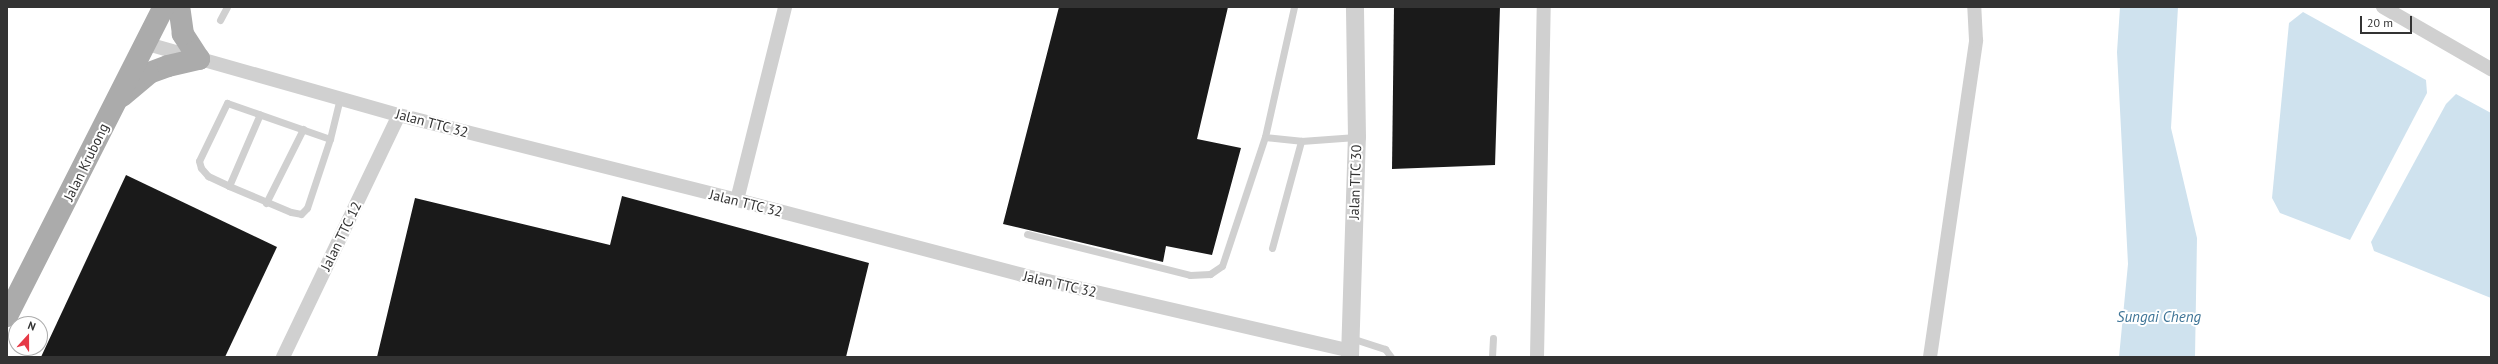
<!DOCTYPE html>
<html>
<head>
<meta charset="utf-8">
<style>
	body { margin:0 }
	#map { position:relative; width:2498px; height:364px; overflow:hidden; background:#fff; font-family:"PT Sans",sans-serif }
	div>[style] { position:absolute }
	.water>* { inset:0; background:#cfe2ee }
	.building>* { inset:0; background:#1a1a1a }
	.service>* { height:7px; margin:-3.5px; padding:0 3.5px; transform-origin:3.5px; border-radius:3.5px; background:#d0d0d0 }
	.minor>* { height:14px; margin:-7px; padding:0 7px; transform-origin:7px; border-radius:7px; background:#d0d0d0 }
	.tertiary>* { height:18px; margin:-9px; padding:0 9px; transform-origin:9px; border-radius:9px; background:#d0d0d0 }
	.primary>* { height:22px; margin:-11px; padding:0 11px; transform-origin:11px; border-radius:11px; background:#ababab }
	span { translate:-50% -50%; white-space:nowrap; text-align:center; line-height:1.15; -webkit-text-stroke:4px #fff; paint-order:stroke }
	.street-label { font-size:14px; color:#333 }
	.water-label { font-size:15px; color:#3f7597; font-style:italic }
	.frame { position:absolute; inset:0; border:8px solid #333; pointer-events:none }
	.north { position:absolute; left:8px; top:316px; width:40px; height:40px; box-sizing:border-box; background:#fff; border:1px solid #adadad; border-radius:50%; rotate:21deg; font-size:11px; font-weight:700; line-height:16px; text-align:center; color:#333 }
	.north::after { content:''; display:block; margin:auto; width:14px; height:18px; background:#e63946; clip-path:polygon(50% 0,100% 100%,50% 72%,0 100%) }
	.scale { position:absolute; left:2360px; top:16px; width:52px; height:18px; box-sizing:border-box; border:2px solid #333; border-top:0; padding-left:5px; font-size:12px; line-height:14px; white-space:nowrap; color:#333; -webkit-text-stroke:3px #fff; paint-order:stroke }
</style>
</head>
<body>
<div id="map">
	<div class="water">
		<div style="clip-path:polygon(2120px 7px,2178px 7px,2171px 128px,2197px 238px,2195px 357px,2119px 357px,2128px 264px,2117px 52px)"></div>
		<div style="clip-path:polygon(2303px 12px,2426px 80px,2427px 93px,2350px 240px,2280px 213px,2272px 198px,2289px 23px)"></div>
		<div style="clip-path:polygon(2456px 94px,2491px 113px,2491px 298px,2374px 251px,2371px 242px,2446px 104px)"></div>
	</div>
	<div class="building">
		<div style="clip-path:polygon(1059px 7px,1228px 7px,1197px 139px,1241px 148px,1212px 255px,1166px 246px,1163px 262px,1003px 224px)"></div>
		<div style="clip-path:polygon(1394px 7px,1500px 7px,1495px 165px,1392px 169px)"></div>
		<div style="clip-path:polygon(126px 175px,277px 247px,225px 357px,41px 357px)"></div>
		<div style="clip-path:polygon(622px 196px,869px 263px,846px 357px,377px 357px,415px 198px,610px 245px)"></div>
	</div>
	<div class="service">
		<div style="left:1294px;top:7px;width:133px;rotate:102.6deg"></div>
		<div style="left:1265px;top:137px;width:36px;rotate:6deg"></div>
		<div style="left:1301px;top:141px;width:55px;rotate:-4.2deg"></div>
		<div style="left:220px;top:20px;width:15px;rotate:-62deg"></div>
		<div style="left:330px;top:139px;width:109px;rotate:-160.7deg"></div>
		<div style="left:227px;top:103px;width:64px;rotate:115.8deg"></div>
		<div style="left:199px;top:161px;width:7px;rotate:74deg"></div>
		<div style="left:201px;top:168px;width:11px;rotate:49deg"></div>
		<div style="left:208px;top:176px;width:23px;rotate:25deg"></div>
		<div style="left:229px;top:186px;width:67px;rotate:22.8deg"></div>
		<div style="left:291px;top:212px;width:10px;rotate:11deg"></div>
		<div style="left:301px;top:214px;width:8px;rotate:-45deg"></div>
		<div style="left:307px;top:208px;width:73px;rotate:-71.6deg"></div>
		<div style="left:330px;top:139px;width:42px;rotate:-76.3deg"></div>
		<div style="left:229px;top:186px;width:78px;rotate:-66.7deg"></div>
		<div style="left:266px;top:203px;width:83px;rotate:-63.4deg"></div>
		<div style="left:1027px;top:234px;width:168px;rotate:14.1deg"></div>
		<div style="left:1190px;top:275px;width:20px;rotate:-3deg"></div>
		<div style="left:1210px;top:274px;width:14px;rotate:-34deg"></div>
		<div style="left:1222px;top:266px;width:136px;rotate:-71.6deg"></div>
		<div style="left:1272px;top:248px;width:111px;rotate:-74.8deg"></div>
		<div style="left:1351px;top:338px;width:36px;rotate:18deg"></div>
		<div style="left:1385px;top:349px;width:10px;rotate:53deg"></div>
		<div style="left:1492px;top:357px;width:19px;rotate:-87deg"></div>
	</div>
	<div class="minor">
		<div style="left:2383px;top:7px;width:125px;rotate:29.9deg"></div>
		<div style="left:144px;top:43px;width:265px;rotate:15.8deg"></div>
		<div style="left:399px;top:115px;width:349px;rotate:14.1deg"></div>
		<div style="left:737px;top:200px;width:295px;rotate:14.7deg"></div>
		<div style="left:1022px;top:275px;width:338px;rotate:13deg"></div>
		<div style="left:737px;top:200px;width:199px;rotate:-76deg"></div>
		<div style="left:283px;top:357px;width:268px;rotate:-64.4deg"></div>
		<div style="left:1537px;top:357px;width:350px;rotate:-88.9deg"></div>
		<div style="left:1930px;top:357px;width:320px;rotate:-81.7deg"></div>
		<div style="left:1976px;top:40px;width:33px;rotate:-93deg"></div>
	</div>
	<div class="tertiary">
		<div style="left:1350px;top:357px;width:220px;rotate:-88.2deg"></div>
		<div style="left:1357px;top:137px;width:130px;rotate:-90.9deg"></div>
	</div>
	<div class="primary">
		<div style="left:122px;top:96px;width:35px;rotate:-40deg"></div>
		<div style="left:149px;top:73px;width:20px;rotate:-20deg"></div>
		<div style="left:168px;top:66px;width:32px;rotate:-13deg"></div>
		<div style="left:199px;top:59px;width:30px;rotate:-123deg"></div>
		<div style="left:183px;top:34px;width:27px;rotate:-98deg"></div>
		<div style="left:7px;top:316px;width:347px;rotate:-63.1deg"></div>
	</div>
	<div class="street-label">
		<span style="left:432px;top:123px;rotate:15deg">Jalan TTC 32</span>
		<span style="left:86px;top:162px;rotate:-64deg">Jalan Krubong</span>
		<span style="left:1355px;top:182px;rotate:-88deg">Jalan TTC 30</span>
		<span style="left:746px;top:203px;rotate:14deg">Jalan TTC 32</span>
		<span style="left:341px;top:236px;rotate:-64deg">Jalan TTC 12</span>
		<span style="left:1060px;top:284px;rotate:13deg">Jalan TTC 32</span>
	</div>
	<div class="water-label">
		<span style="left:2159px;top:317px">Sungai Cheng</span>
	</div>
	<div class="frame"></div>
	<div class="north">N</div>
	<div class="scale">20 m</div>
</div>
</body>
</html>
